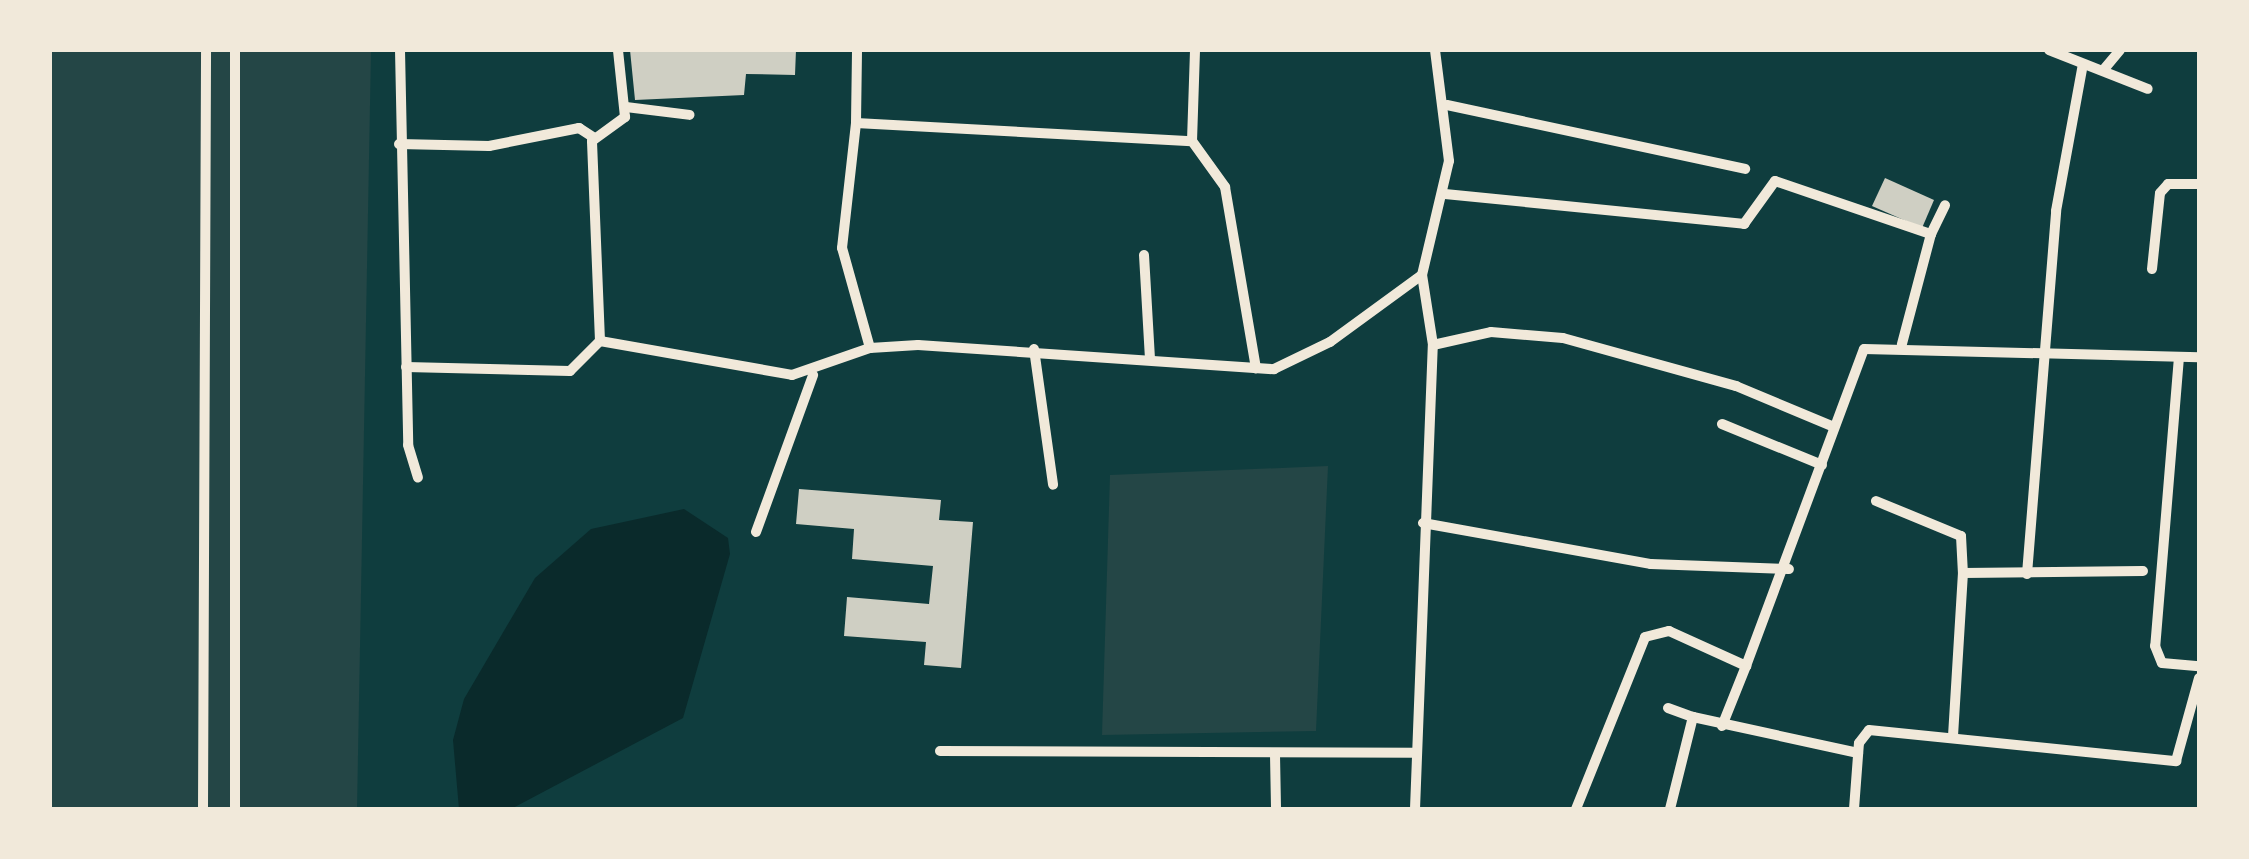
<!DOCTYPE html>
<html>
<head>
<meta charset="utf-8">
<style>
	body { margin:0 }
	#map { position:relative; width:2249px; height:859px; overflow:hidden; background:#0f3d3e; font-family:Cabin,sans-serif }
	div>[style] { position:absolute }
	.green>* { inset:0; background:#244646 }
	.water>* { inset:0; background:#0a2a2b }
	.building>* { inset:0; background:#cfcfc3 }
	.minor>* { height:10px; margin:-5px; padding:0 5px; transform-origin:5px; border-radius:5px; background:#f1e9da }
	span { translate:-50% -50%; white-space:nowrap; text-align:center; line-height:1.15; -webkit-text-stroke:8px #f1e9da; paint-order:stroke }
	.frame { position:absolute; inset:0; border:52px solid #f1e9da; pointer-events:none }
</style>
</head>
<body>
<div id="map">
	<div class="green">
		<div style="clip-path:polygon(50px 50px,371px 50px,357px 809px,50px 809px)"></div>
		<div style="clip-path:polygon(1328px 466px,1316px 731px,1102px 735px,1110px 475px)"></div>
	</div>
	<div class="water">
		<div style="clip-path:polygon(684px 509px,728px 538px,730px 554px,683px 718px,511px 809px,459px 809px,453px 740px,464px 699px,535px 578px,591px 529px)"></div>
	</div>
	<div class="building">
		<div style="clip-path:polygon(630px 50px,796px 50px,795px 75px,746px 74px,744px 95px,635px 100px)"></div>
		<div style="clip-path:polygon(1885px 178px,1934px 200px,1922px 228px,1872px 206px)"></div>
		<div style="clip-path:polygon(799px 489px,941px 500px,939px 520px,973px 522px,961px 668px,924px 665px,926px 642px,844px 636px,847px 597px,929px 604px,933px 566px,852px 559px,854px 529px,796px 524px)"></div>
	</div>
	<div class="minor">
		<div style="left:235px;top:50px;width:759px;rotate:90deg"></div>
		<div style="left:400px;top:50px;width:395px;rotate:88.8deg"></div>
		<div style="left:408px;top:445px;width:34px;rotate:73deg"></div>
		<div style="left:2049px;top:50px;width:106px;rotate:21.5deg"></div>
		<div style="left:2105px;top:68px;width:23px;rotate:-50deg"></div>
		<div style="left:1447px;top:105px;width:305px;rotate:12.1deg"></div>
		<div style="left:626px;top:107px;width:64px;rotate:7.1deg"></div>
		<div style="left:856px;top:123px;width:73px;rotate:-89.2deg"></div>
		<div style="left:1192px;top:141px;width:57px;rotate:54.3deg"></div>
		<div style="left:1225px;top:187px;width:184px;rotate:80.3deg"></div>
		<div style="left:399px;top:144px;width:90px;rotate:1.3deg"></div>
		<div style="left:489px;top:146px;width:92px;rotate:-11.3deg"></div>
		<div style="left:579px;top:128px;width:17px;rotate:33deg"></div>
		<div style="left:1445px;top:194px;width:301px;rotate:5.7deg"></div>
		<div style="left:1744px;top:224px;width:53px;rotate:-54.2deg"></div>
		<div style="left:1775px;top:181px;width:165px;rotate:18.8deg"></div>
		<div style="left:1931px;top:234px;width:114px;rotate:104.8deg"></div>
		<div style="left:1931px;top:234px;width:32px;rotate:-64deg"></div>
		<div style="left:1144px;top:255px;width:105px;rotate:86.7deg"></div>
		<div style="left:2152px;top:269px;width:76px;rotate:-84deg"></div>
		<div style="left:2160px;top:193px;width:12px;rotate:-48deg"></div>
		<div style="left:2168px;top:184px;width:31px"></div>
		<div style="left:600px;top:341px;width:195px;rotate:10deg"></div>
		<div style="left:792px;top:375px;width:83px;rotate:-19.1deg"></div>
		<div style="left:870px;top:348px;width:48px;rotate:-3.6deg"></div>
		<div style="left:918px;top:345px;width:357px;rotate:3.9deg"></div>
		<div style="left:1274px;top:369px;width:62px;rotate:-25.7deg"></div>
		<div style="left:1330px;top:342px;width:114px;rotate:-36.1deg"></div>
		<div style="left:600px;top:341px;width:200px;rotate:-92.3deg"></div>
		<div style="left:592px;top:141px;width:41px;rotate:-36deg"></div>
		<div style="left:625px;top:117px;width:67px;rotate:-96deg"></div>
		<div style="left:1433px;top:345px;width:59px;rotate:-12.6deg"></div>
		<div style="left:1491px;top:332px;width:72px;rotate:4.8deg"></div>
		<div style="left:1563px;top:338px;width:180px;rotate:15.5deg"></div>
		<div style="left:1736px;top:386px;width:106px;rotate:22.7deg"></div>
		<div style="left:870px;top:348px;width:104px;rotate:-105.6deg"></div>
		<div style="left:842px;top:248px;width:126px;rotate:-83.6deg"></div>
		<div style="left:856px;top:123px;width:336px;rotate:3.1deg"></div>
		<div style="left:1192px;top:141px;width:91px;rotate:-88.1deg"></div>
		<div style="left:1034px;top:349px;width:137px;rotate:82deg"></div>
		<div style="left:2179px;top:357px;width:290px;rotate:94.7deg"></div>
		<div style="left:2155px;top:646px;width:18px;rotate:68deg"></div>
		<div style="left:2162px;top:663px;width:37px;rotate:5deg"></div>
		<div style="left:406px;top:367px;width:164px;rotate:1.4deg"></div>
		<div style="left:570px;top:371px;width:42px;rotate:-45deg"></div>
		<div style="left:1722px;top:424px;width:108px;rotate:22.3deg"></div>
		<div style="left:1876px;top:501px;width:92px;rotate:22.4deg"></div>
		<div style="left:1961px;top:536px;width:37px;rotate:87deg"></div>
		<div style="left:1423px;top:523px;width:232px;rotate:10.2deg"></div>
		<div style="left:1651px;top:564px;width:138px;rotate:2.1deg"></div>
		<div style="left:756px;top:532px;width:167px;rotate:-70deg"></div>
		<div style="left:2027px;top:574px;width:364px;rotate:-85.4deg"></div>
		<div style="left:2056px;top:211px;width:149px;rotate:-79.6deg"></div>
		<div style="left:1668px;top:708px;width:27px;rotate:20deg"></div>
		<div style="left:1722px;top:726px;width:65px;rotate:-68.2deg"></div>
		<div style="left:1953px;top:736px;width:163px;rotate:-86.5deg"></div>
		<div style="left:1963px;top:573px;width:180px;rotate:-0.6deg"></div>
		<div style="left:940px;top:751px;width:476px;rotate:0.2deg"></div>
		<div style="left:1275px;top:755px;width:54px;rotate:88.9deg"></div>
		<div style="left:203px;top:809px;width:759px;rotate:-89.77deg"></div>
		<div style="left:1415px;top:809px;width:464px;rotate:-87.8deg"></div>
		<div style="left:1433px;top:345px;width:71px;rotate:-98.9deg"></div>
		<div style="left:1422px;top:275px;width:117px;rotate:-76.7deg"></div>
		<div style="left:1449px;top:161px;width:112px;rotate:-97.2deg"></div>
		<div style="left:1576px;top:809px;width:185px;rotate:-68.1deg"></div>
		<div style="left:1645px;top:637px;width:25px;rotate:-14deg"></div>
		<div style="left:1669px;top:631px;width:85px;rotate:24.4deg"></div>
		<div style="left:1746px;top:666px;width:338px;rotate:-69.6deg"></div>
		<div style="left:1864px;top:349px;width:335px;rotate:1.4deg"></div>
		<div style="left:1670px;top:809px;width:95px;rotate:-76deg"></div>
		<div style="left:1693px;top:717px;width:169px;rotate:12.3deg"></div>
		<div style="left:1854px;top:809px;width:66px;rotate:-85.7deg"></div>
		<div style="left:1859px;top:743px;width:16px;rotate:-52deg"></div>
		<div style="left:1869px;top:730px;width:309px;rotate:5.8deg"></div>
		<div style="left:2176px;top:761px;width:86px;rotate:-74.5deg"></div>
	</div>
	<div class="frame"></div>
</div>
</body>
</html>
